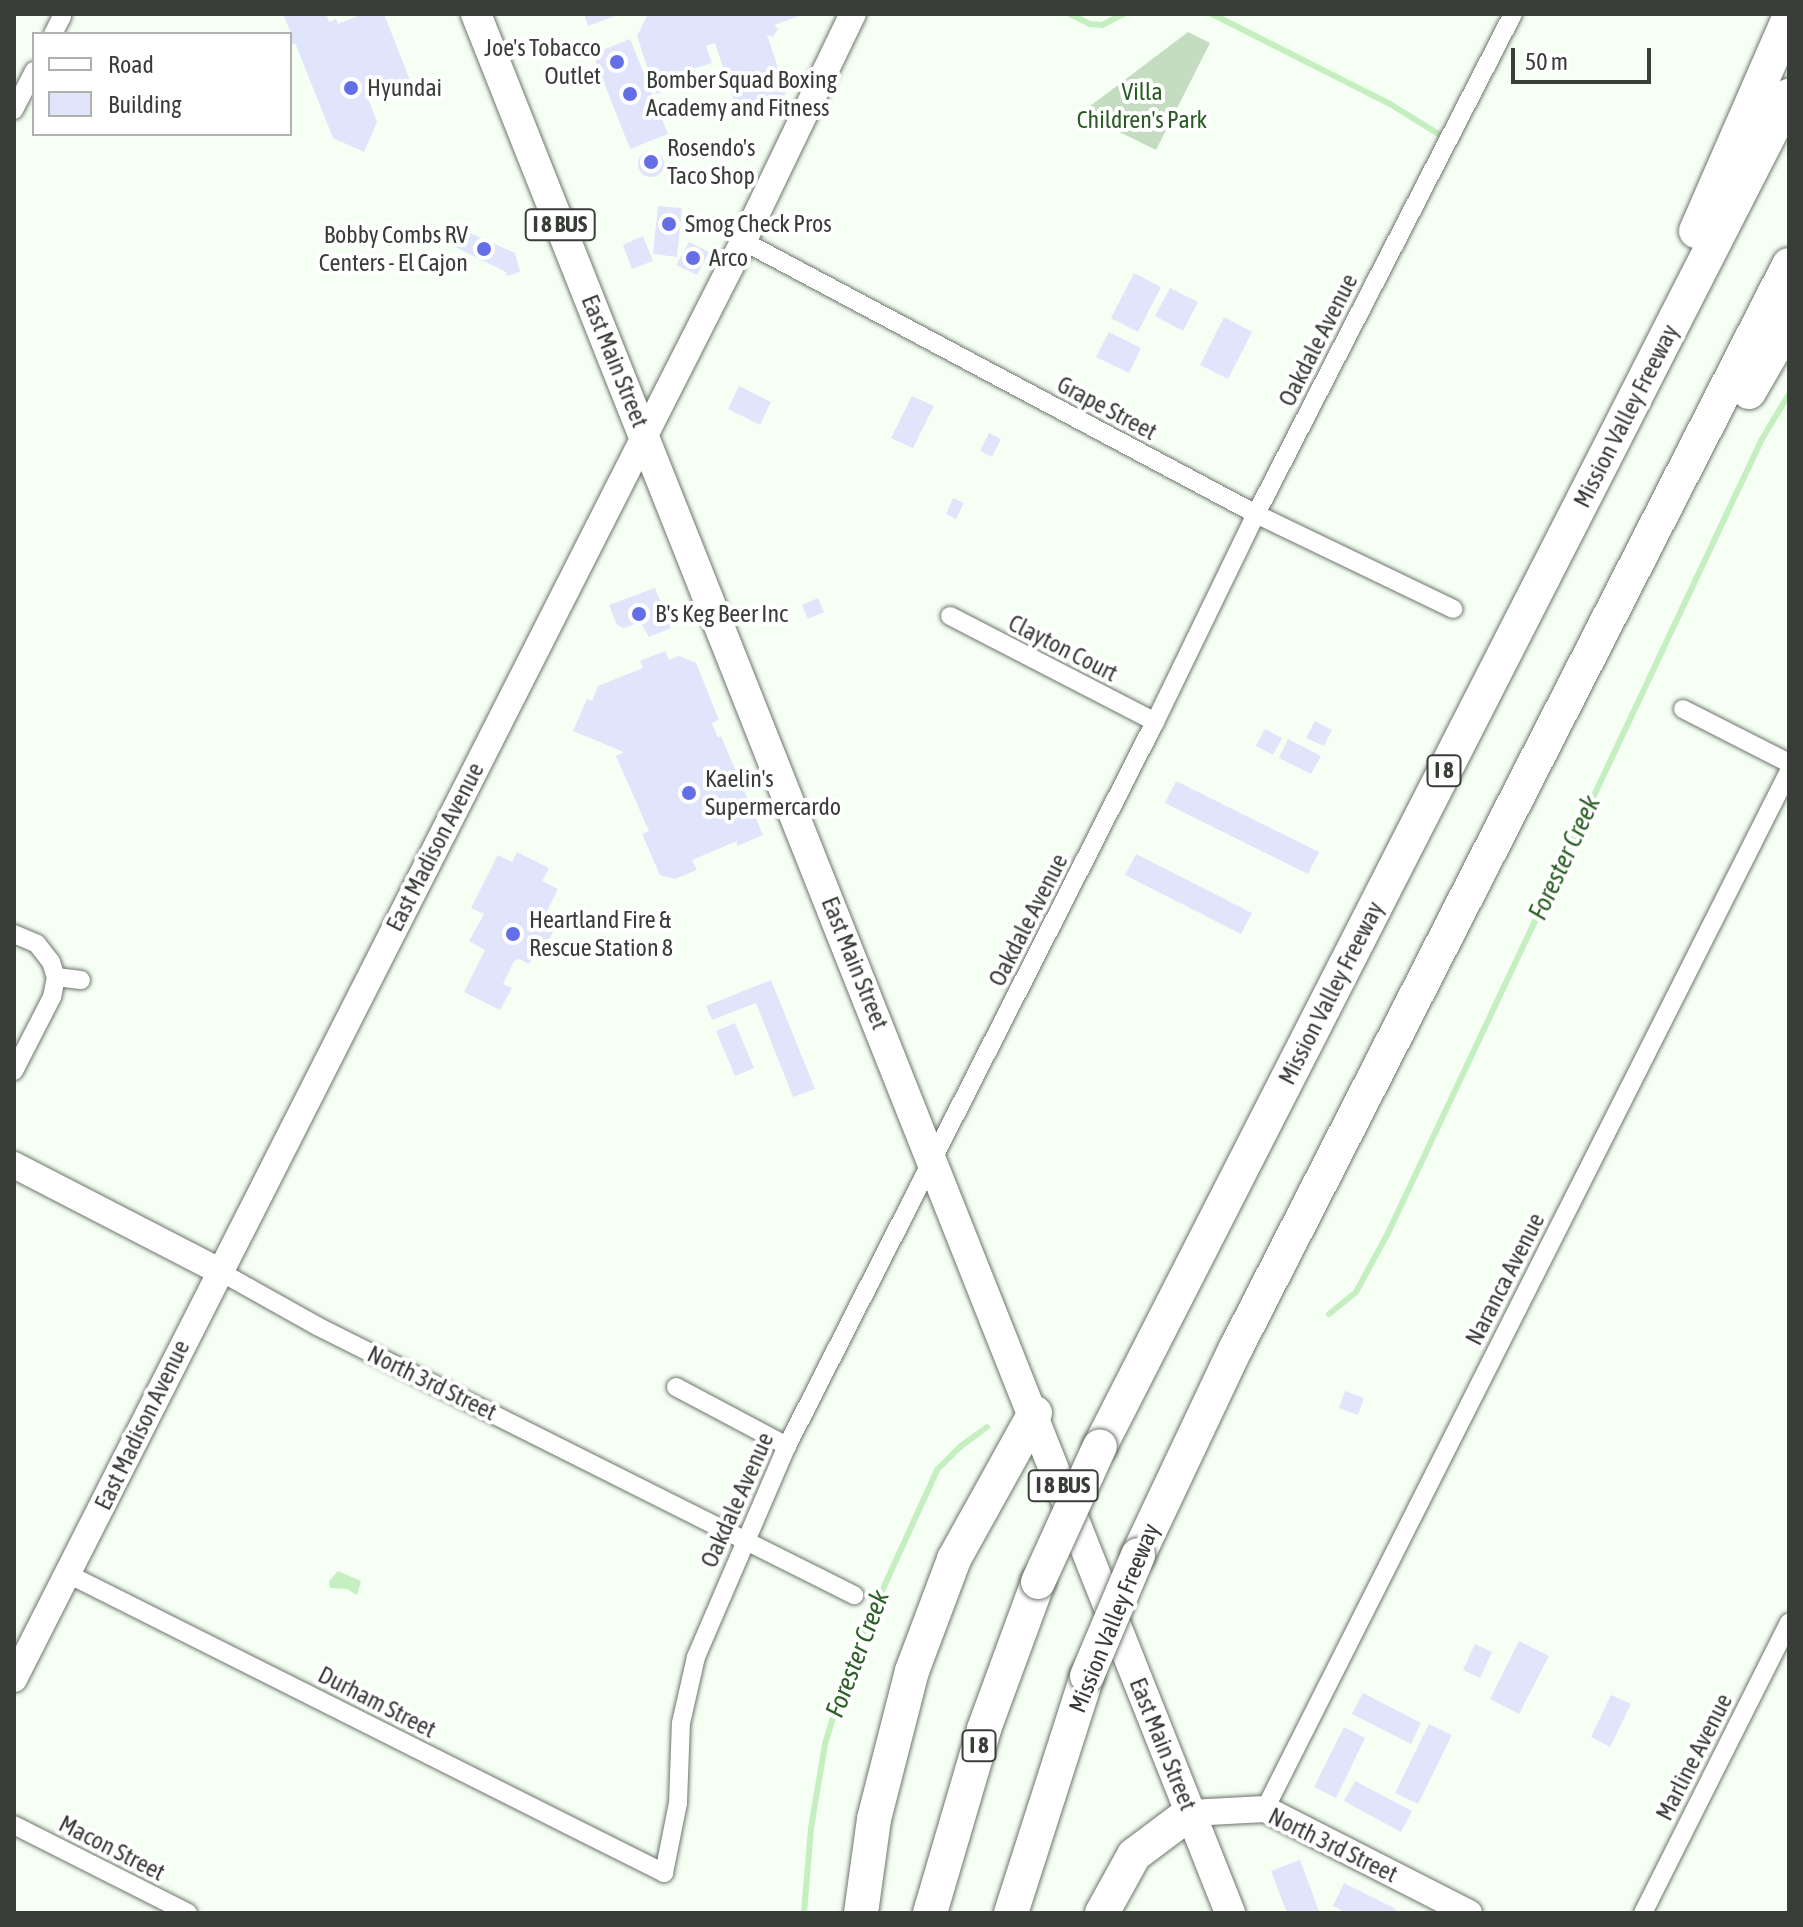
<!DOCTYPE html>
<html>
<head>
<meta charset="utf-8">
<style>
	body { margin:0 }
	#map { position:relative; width:1803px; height:1927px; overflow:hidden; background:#f5fff4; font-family:"Asap Condensed",sans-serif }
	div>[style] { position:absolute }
	.green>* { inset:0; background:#c4dcc0 }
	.water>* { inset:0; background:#c6efc1 }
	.stream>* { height:6px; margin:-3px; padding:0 3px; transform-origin:3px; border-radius:3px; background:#c6efc1 }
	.building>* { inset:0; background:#e1e5fb }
	.round { border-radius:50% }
	.roads { filter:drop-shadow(0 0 2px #6e766c) drop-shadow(0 0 2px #6e766c) }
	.street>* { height:18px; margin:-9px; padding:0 9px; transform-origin:9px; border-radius:9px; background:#fff }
	.secondary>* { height:26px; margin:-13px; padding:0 13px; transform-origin:13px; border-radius:13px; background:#fff }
	.primary>* { height:30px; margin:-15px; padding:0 15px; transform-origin:15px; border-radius:15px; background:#fff }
	.highway>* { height:34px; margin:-17px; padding:0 17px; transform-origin:17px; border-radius:17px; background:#fff }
	.bridges { filter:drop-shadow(0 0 2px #6e766c) drop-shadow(0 0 2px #6e766c) }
	.highway-bridge>* { height:34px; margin:-17px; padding:0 17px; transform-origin:17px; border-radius:17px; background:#fff }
	.dots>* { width:22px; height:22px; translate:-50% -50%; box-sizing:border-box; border:4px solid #fff; border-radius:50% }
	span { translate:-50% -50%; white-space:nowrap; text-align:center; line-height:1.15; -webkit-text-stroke:8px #fff; paint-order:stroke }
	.shield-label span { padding:2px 6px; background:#fff; border:2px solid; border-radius:6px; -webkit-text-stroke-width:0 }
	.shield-label { font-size:22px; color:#393d38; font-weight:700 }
	.poi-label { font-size:24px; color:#393d38 }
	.right { translate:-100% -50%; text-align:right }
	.left { translate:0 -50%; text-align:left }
	.park-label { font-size:24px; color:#285c22 }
	.street-label { font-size:24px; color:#393d38 }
	.water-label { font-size:26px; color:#2d6127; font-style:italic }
	.frame { position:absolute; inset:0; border:16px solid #393d38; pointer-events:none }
	.legend { position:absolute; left:32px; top:32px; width:260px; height:104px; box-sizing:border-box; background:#fff; border:2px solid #b0b1af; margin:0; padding:10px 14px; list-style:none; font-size:24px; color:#393d38 }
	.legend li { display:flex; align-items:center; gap:16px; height:40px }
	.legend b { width:40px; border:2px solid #b0b1af }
	.scale { position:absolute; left:1511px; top:48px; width:140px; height:36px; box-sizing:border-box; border:4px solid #393d38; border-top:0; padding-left:10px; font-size:24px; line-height:28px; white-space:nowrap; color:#393d38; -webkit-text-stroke:6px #fff; paint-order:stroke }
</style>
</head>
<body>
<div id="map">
	<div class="green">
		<div style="clip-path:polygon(1188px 32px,1210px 43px,1156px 150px,1081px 113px)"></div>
	</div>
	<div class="water">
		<div style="clip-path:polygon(338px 1571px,361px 1581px,357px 1595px,347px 1589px,330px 1588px,329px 1581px)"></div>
	</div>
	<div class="stream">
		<div style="left:1070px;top:14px;width:22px;rotate:27deg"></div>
		<div style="left:1090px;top:24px;width:12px;rotate:5deg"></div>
		<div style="left:1102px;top:25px;width:25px;rotate:-27deg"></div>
		<div style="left:1212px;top:14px;width:199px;rotate:26.8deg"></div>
		<div style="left:1390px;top:104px;width:65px;rotate:31.7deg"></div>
		<div style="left:1329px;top:1314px;width:35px;rotate:-39deg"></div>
		<div style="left:1356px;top:1292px;width:67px;rotate:-61.5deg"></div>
		<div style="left:1388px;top:1233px;width:878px;rotate:-64.78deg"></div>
		<div style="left:1762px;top:439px;width:52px;rotate:-59deg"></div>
		<div style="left:804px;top:1913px;width:85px;rotate:-85.3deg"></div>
		<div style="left:811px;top:1828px;width:85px;rotate:-80.5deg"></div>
		<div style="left:825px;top:1744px;width:89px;rotate:-73deg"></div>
		<div style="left:851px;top:1659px;width:208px;rotate:-65.5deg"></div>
		<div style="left:937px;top:1470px;width:34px;rotate:-45deg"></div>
		<div style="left:961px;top:1446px;width:32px;rotate:-36deg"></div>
	</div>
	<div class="building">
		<div style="clip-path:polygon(283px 14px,326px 14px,329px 22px,336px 19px,338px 24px,362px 14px,384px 14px,410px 80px,367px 96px,377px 122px,364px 152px,333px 138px,295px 43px,290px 45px,292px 36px)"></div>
		<div style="clip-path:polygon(584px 14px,620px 14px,588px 26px)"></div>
		<div style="clip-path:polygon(648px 14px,805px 14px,774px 25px,778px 29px,773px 37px,767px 35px,786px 92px,784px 96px,738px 112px,715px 43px,706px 46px,712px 63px,689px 70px,693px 81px,656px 94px,637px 36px)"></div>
		<div style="clip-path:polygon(630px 39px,668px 134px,630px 149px,593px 54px)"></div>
		<div class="round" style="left:638px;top:151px;width:26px;height:26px"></div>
		<div style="clip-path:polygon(658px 206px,682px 208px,677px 257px,653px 254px)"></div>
		<div style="clip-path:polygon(461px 229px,515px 253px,520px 272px,507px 276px,506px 272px,453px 246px)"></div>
		<div style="clip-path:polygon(643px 236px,653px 261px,632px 269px,623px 245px)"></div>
		<div style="clip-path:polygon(689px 242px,709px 252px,697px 275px,676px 265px)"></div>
		<div style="clip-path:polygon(1134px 273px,1161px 287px,1138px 332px,1111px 318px)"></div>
		<div style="clip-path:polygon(1170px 288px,1198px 302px,1183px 331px,1155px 316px)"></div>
		<div style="clip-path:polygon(1224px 317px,1252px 332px,1228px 379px,1200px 365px)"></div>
		<div style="clip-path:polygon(1109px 332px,1141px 348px,1129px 373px,1096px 357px)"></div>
		<div style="clip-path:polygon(739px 386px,771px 402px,760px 425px,728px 409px)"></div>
		<div style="clip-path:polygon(912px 396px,934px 406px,913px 448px,891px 438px)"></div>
		<div style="clip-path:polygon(989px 433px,1001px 439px,992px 457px,980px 451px)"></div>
		<div style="clip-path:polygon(953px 498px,964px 503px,956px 519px,946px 514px)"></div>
		<div style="clip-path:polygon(655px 588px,671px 628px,649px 637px,640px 622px,624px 628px,617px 625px,609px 605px)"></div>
		<div style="clip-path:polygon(818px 598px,824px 612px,808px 619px,802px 605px)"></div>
		<div style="clip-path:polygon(665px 651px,669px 660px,679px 656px,696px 663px,719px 720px,712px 723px,718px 738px,721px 736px,763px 835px,737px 846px,737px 841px,692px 860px,697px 870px,675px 879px,660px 875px,642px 834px,649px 831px,616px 756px,624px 752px,573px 731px,587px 699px,592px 701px,598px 686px,643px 668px,640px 661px)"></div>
		<div style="clip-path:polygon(1315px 721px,1332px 730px,1324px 746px,1306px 738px)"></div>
		<div style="clip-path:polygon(1265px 729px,1282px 738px,1273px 755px,1256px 746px)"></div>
		<div style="clip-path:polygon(1288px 739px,1321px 756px,1311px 774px,1279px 758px)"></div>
		<div style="clip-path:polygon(1176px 781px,1319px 852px,1308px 874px,1165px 803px)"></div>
		<div style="clip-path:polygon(517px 852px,549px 868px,542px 881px,558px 889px,543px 919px,556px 926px,545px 947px,539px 944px,529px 964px,519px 959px,514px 961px,503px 984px,512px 988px,500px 1010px,464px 992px,485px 950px,469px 941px,484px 914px,471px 908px,498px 855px,512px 862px)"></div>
		<div style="clip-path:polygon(1136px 854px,1252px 913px,1241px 934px,1125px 875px)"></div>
		<div style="clip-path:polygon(771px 980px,815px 1089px,793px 1097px,756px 1003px,712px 1020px,706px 1006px)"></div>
		<div style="clip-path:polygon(735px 1023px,754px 1068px,735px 1076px,716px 1031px)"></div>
		<div style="clip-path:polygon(1345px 1391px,1364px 1398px,1358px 1415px,1339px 1408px)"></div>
		<div style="clip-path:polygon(1519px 1641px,1549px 1656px,1519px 1714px,1490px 1699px)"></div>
		<div style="clip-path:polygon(1475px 1644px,1492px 1652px,1480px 1678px,1463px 1670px)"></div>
		<div style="clip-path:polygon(1363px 1693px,1421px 1723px,1411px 1744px,1352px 1714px)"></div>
		<div style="clip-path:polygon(1611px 1695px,1631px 1704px,1610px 1747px,1591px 1737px)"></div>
		<div style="clip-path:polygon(1429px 1724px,1452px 1735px,1418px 1804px,1395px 1793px)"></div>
		<div style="clip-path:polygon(1344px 1727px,1365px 1738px,1336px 1798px,1314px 1787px)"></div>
		<div style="clip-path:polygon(1355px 1781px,1412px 1811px,1401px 1832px,1344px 1801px)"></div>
		<div style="clip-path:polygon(1300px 1860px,1319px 1911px,1314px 1913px,1287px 1913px,1271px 1871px)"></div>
		<div style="clip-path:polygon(1344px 1883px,1396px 1909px,1394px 1913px,1347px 1913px,1333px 1906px)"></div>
	</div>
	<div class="roads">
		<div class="street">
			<div style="left:53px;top:34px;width:20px;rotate:-63deg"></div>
			<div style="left:14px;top:110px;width:44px;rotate:-62.9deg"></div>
			<div style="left:743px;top:241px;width:581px;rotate:28.02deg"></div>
			<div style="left:1256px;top:514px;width:219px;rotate:25.7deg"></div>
			<div style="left:950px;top:616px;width:231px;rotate:27.3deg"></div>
			<div style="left:1683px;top:709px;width:119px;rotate:27deg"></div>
			<div style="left:14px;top:934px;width:25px;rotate:23deg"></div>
			<div style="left:37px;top:944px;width:23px;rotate:52deg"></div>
			<div style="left:51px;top:962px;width:16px;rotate:72deg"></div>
			<div style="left:56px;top:977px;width:20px;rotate:101deg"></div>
			<div style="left:52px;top:997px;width:83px;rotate:117.2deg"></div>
			<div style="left:56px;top:977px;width:25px;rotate:7deg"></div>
			<div style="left:219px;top:1271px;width:112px;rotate:29.3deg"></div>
			<div style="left:317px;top:1326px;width:601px;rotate:26.61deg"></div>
			<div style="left:676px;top:1387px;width:126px;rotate:28deg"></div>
			<div style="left:68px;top:1574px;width:667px;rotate:26.64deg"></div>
			<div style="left:664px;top:1873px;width:71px;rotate:-78.7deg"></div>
			<div style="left:678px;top:1803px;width:80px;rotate:-87.9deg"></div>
			<div style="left:681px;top:1723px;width:68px;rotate:-77.2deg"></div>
			<div style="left:696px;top:1657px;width:230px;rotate:-66.7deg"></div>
			<div style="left:787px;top:1446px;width:812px;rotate:-63.06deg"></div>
			<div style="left:1155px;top:722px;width:231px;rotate:-64.1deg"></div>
			<div style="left:1256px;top:514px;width:562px;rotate:-62.8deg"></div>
			<div style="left:1265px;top:1809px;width:1163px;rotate:-63.21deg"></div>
			<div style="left:14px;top:1825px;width:195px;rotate:26.8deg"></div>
			<div style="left:1643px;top:1913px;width:325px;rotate:-63.3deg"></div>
		</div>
		<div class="secondary">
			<div style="left:14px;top:1165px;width:231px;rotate:27.3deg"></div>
			<div style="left:14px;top:1679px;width:1616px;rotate:-63.1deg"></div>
			<div style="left:745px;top:238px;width:249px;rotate:-64.3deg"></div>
			<div style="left:1190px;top:1813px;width:75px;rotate:-3.1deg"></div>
			<div style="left:1265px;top:1809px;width:229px;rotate:27deg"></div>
		</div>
		<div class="primary">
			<div style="left:476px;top:14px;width:2043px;rotate:68.34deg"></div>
		</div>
		<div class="highway">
			<div style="left:1696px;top:231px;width:232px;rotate:-66.4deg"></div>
			<div style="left:1749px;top:392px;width:80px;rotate:-59.9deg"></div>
			<div style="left:1100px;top:1446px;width:1516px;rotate:-62.96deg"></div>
			<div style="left:1138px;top:1555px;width:229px;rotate:-64.7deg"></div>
			<div style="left:1236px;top:1348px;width:1216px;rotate:-62.95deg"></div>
			<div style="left:861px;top:1913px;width:95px;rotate:-82.1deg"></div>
			<div style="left:874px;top:1819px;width:153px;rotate:-75.6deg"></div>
			<div style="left:912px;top:1671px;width:120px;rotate:-69.4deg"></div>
			<div style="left:954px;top:1559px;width:167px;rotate:-61deg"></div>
			<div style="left:930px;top:1913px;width:192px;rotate:-73.6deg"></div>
			<div style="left:984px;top:1729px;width:157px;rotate:-69.8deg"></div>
			<div style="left:1011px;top:1913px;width:249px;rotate:-72.2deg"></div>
			<div style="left:1102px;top:1913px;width:66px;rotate:-61.1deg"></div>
			<div style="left:1134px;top:1855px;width:70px;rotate:-36.9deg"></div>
		</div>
	</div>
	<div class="bridges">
		<div class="highway-bridge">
			<div style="left:1038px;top:1582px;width:149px;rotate:-65.5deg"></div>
			<div style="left:1087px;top:1676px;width:131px;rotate:-67.1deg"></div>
		</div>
	</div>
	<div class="dots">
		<div style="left:617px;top:62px;background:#646fe7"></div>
		<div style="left:351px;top:88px;background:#646fe7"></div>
		<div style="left:630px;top:94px;background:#646fe7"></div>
		<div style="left:651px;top:162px;background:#646fe7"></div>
		<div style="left:669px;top:224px;background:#646fe7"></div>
		<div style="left:484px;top:249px;background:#646fe7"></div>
		<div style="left:693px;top:258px;background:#646fe7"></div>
		<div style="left:639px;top:614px;background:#646fe7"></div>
		<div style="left:689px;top:793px;background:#646fe7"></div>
		<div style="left:513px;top:934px;background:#646fe7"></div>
	</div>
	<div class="shield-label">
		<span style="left:560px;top:225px">I 8 BUS</span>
		<span style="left:1444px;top:771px">I 8</span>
		<span style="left:1063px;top:1486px">I 8 BUS</span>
		<span style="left:979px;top:1746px">I 8</span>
	</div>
	<div class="poi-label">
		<span class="right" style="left:601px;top:62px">Joe's Tobacco<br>Outlet</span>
		<span class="left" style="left:646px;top:94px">Bomber Squad Boxing<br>Academy and Fitness</span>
		<span class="left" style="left:367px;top:88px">Hyundai</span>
		<span class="left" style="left:667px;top:162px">Rosendo's<br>Taco Shop</span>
		<span class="left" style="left:685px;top:224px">Smog Check Pros</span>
		<span class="right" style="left:468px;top:249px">Bobby Combs RV<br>Centers - El Cajon</span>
		<span class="left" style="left:709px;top:258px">Arco</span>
		<span class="left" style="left:655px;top:614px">B's Keg Beer Inc</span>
		<span class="left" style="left:705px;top:793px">Kaelin's<br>Supermercardo</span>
		<span class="left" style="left:529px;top:934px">Heartland Fire &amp;<br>Rescue Station 8</span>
	</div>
	<div class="park-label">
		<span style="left:1142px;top:106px">Villa<br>Children's Park</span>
	</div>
	<div class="street-label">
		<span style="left:1318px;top:340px;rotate:-63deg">Oakdale Avenue</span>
		<span style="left:615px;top:361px;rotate:68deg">East Main Street</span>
		<span style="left:1107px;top:408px;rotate:28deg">Grape Street</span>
		<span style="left:1626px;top:416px;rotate:-63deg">Mission Valley Freeway</span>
		<span style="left:1063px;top:648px;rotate:27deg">Clayton Court</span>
		<span style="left:435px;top:847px;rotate:-63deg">East Madison Avenue</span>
		<span style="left:1028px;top:920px;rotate:-63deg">Oakdale Avenue</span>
		<span style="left:855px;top:963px;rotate:68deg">East Main Street</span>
		<span style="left:1331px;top:993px;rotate:-63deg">Mission Valley Freeway</span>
		<span style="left:1505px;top:1279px;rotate:-63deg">Naranca Avenue</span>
		<span style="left:432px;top:1383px;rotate:26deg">North 3rd Street</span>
		<span style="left:142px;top:1425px;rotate:-64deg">East Madison Avenue</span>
		<span style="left:737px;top:1500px;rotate:-66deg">Oakdale Avenue</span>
		<span style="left:1114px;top:1618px;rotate:-68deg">Mission Valley Freeway</span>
		<span style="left:377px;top:1702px;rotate:27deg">Durham Street</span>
		<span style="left:1163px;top:1744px;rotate:68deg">East Main Street</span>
		<span style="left:1694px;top:1757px;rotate:-63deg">Marline Avenue</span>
		<span style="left:1333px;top:1845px;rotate:26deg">North 3rd Street</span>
		<span style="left:112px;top:1848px;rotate:27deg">Macon Street</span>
	</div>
	<div class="water-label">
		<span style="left:1565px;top:858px;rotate:-65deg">Forester Creek</span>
		<span style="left:858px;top:1654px;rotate:-69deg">Forester Creek</span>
	</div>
	<div class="frame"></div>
	<ul class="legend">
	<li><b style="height:10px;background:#fff"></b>Road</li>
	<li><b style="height:22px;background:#e1e5fb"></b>Building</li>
	</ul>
	<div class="scale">50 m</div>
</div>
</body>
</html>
